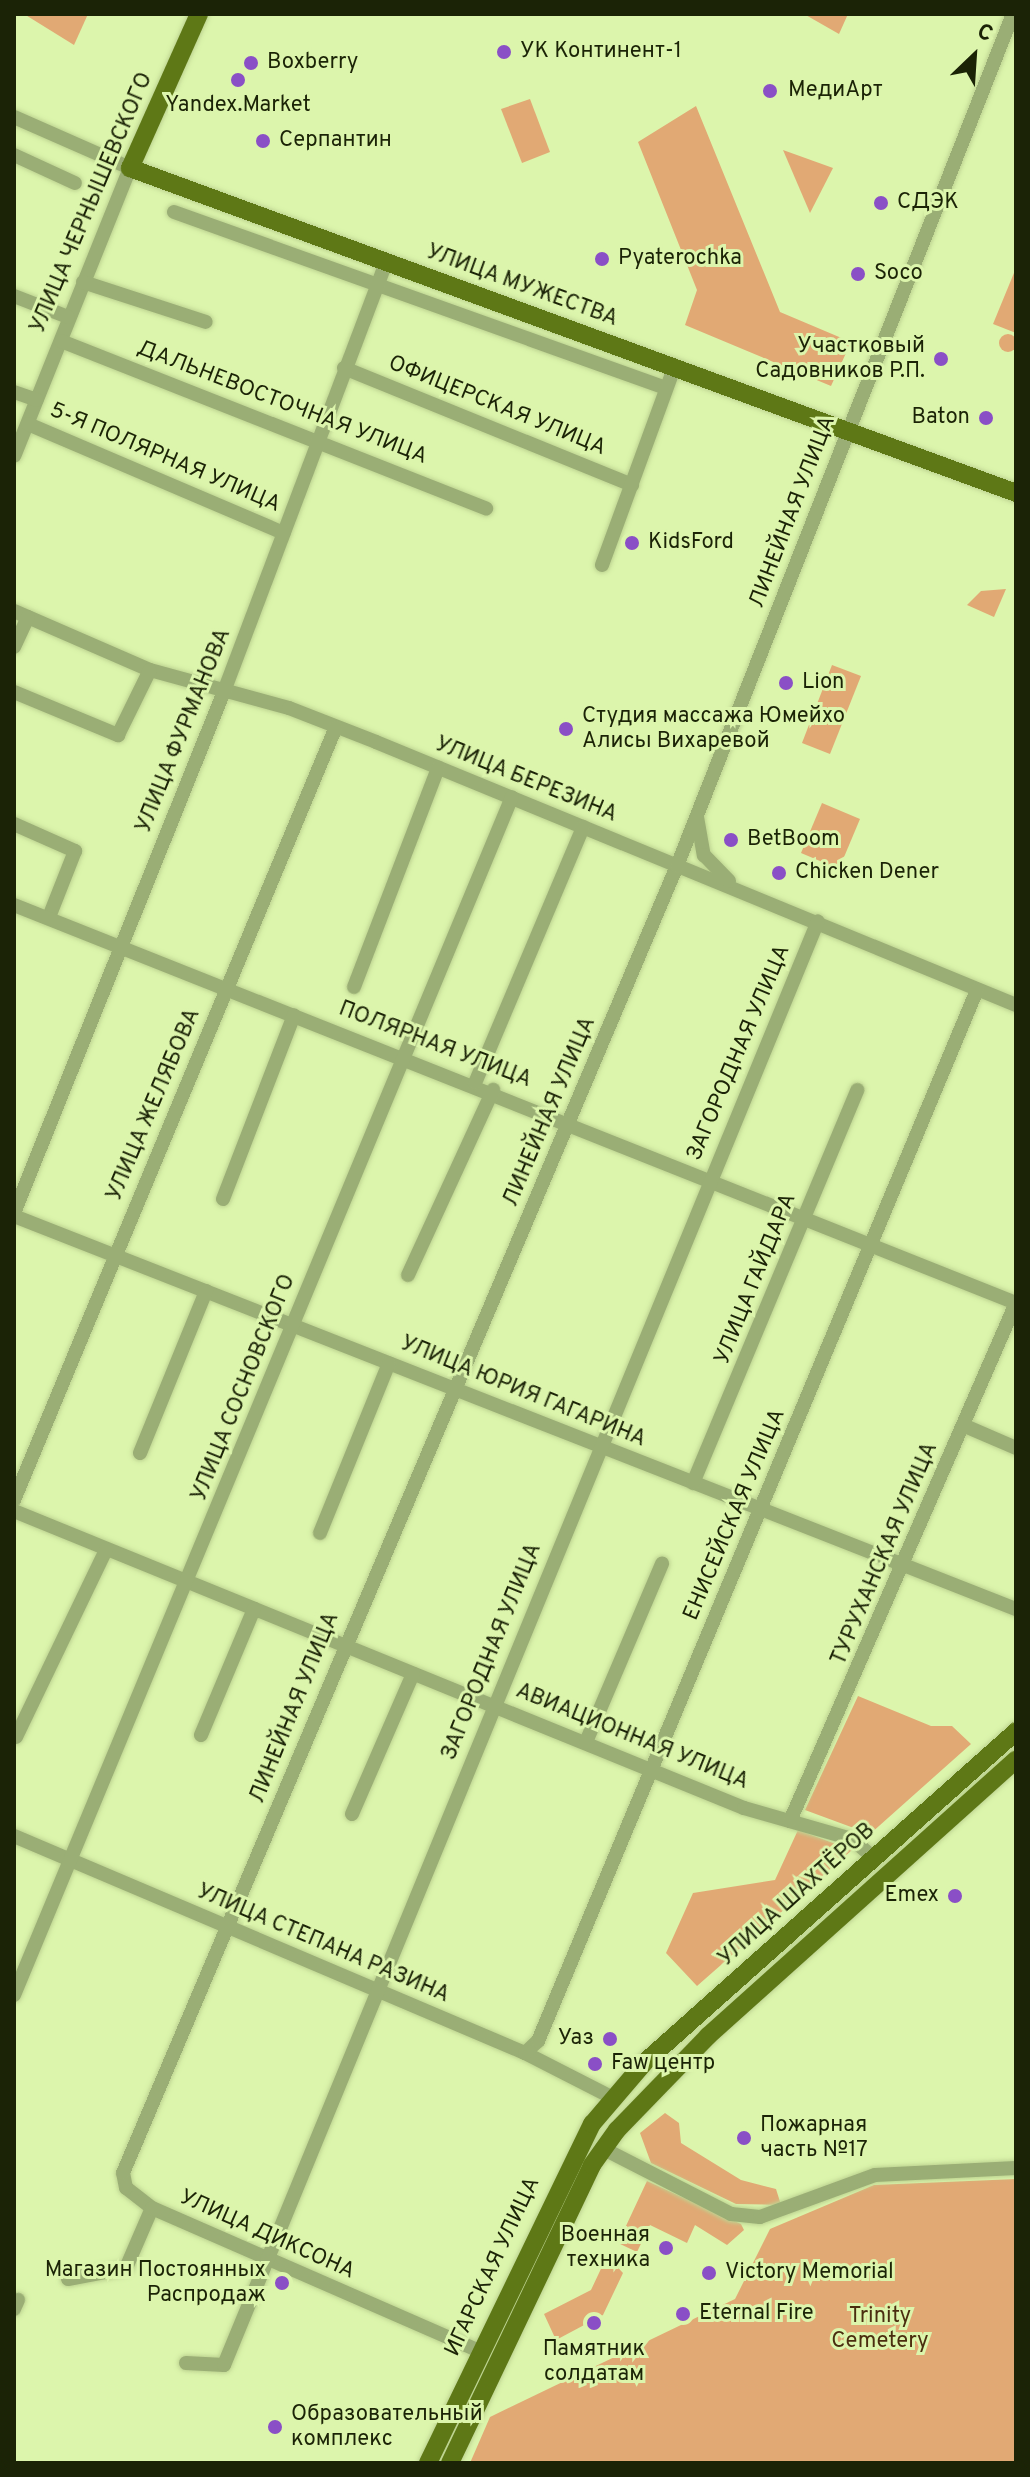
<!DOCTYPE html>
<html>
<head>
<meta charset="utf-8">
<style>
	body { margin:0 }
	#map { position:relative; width:1030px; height:2477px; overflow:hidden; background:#dcf5ac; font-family:Overpass,sans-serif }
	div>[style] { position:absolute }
	.green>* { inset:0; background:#e1a974 }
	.round { border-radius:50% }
	.roads { filter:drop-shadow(0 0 2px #bdd391) drop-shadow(0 0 2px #bdd391) }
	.minor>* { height:14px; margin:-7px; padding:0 7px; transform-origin:7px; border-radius:7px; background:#9aae75 }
	.major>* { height:18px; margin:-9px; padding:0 9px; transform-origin:9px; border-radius:9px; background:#5e7816 }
	.dots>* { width:22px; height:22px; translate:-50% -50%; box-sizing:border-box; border:4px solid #dcf5ac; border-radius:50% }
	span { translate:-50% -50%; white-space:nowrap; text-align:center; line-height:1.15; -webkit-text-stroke:6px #dcf5ac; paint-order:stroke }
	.poi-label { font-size:22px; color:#1b2306 }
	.left { translate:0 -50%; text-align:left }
	.right { translate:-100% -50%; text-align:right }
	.street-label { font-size:22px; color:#1b2306 }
	.park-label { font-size:22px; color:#4a2d0f }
	.frame { position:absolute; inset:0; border:16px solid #1b2306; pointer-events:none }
	.north { position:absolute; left:934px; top:16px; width:80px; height:80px; -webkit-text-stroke:6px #dcf5ac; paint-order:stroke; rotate:25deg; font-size:22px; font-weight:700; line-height:32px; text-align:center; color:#1b2306 }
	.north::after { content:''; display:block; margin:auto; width:28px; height:36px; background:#1b2306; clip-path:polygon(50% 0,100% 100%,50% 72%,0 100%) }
</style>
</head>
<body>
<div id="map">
	<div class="green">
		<div style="clip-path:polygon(24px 14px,88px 14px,74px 45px)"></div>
		<div style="clip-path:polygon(804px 14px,848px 14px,839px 34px)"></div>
		<div style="clip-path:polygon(530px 99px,550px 152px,522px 163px,501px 109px)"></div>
		<div style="clip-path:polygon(696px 106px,780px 312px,851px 342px,831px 386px,685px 325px,697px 290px,638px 142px)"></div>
		<div style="clip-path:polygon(783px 150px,833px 168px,810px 213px)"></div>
		<div style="clip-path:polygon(1016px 268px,1016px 333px,993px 324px)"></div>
		<div class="round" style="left:999px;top:334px;width:18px;height:18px"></div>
		<div style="clip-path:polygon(1006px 589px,994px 617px,967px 605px,981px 591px)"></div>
		<div style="clip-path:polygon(832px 665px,861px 676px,830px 754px,802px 743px)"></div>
		<div style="clip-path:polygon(822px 803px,860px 819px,839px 869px,801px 853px)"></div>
		<div style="clip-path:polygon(858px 1696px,931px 1726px,952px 1726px,971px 1744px,870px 1834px,805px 1810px)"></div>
		<div style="clip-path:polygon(798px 1830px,852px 1850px,697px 1986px,666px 1953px,693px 1893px,775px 1880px)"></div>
		<div style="clip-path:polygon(665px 2113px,679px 2123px,681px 2143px,741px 2180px,776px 2189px,781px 2205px,736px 2204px,651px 2163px,640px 2133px)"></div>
		<div style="clip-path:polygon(1016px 2179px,1016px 2463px,470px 2463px,490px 2417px,735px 2299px,770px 2229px,874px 2185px)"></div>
		<div style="clip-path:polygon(647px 2181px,741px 2224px,744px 2230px,727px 2245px,695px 2225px,687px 2243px,650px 2225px,637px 2252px,618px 2243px)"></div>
		<div style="clip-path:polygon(607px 2256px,623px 2273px,603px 2315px,556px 2340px,544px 2314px,591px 2290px)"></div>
	</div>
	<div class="roads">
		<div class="minor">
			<div style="left:14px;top:117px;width:127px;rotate:23.7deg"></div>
			<div style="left:130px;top:168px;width:310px;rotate:111.9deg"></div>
			<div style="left:14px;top:155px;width:67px;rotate:24.7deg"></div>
			<div style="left:174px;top:212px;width:519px;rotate:19.69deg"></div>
			<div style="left:83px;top:282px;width:129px;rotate:18deg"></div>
			<div style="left:14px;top:296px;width:58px;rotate:21.3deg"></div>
			<div style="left:61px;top:341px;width:457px;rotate:21.5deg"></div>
			<div style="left:344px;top:368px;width:311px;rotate:22.1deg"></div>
			<div style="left:14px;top:392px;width:24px;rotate:19deg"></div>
			<div style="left:28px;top:424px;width:278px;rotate:23.1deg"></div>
			<div style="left:602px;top:565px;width:212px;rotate:-69.9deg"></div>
			<div style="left:14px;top:611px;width:148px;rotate:23.5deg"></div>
			<div style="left:150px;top:670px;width:144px;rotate:15.3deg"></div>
			<div style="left:289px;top:708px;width:93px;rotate:21.3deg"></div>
			<div style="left:376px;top:742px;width:692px;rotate:22.34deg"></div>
			<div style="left:14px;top:647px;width:33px;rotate:-65deg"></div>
			<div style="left:14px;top:692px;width:113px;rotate:22.5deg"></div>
			<div style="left:118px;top:735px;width:72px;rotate:-63.8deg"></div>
			<div style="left:697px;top:817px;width:39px;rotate:80deg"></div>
			<div style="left:704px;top:855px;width:36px;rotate:46deg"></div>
			<div style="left:14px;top:824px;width:67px;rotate:23.9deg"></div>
			<div style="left:75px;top:851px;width:71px;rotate:111.5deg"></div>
			<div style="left:14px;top:905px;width:1078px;rotate:21.66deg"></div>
			<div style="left:354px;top:987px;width:235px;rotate:-69deg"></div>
			<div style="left:475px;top:1083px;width:278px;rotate:-67.1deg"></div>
			<div style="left:223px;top:1199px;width:197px;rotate:-68.9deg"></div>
			<div style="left:14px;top:1213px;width:560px;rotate:-68.07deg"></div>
			<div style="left:223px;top:694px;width:462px;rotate:-69.3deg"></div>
			<div style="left:14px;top:1216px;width:1076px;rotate:21.42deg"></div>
			<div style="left:408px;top:1275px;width:204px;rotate:-65.3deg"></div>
			<div style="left:965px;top:1426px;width:56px;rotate:23.3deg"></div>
			<div style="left:140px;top:1453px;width:175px;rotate:-67.8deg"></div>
			<div style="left:693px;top:1483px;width:426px;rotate:-67.3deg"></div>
			<div style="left:14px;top:1500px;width:837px;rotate:-67.39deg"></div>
			<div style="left:14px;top:1511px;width:788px;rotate:22.14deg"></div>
			<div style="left:744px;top:1808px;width:112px;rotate:16deg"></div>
			<div style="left:852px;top:1839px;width:30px;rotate:41deg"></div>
			<div style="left:320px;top:1533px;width:183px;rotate:-67.9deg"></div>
			<div style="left:201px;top:1735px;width:137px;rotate:-67.2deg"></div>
			<div style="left:16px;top:1737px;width:208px;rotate:-64.3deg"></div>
			<div style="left:586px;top:1742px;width:194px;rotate:-66.9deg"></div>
			<div style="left:352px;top:1814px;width:153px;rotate:-66.5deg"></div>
			<div style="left:790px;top:1821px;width:565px;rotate:-66.43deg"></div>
			<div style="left:14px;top:1836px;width:555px;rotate:23.01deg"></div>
			<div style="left:525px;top:2053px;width:99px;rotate:27.1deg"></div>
			<div style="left:14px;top:1995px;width:1297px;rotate:-67.43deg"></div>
			<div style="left:525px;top:2053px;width:18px;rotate:-43deg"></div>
			<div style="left:538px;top:2041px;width:1139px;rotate:-67.33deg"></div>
			<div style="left:602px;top:2148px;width:145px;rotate:27.1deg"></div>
			<div style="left:731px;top:2214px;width:29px;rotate:6deg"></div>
			<div style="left:760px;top:2217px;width:122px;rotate:-20.1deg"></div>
			<div style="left:875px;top:2175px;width:141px;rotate:-2.8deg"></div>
			<div style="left:152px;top:2208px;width:33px;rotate:-142deg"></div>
			<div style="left:126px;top:2188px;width:15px;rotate:-101deg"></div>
			<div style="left:123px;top:2173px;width:1420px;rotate:-67.03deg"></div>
			<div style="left:677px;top:866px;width:916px;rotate:-68.48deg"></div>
			<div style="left:68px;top:2279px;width:59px;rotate:-10.7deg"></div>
			<div style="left:126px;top:2268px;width:65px;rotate:-66.6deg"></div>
			<div style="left:152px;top:2208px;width:357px;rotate:23.6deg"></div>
			<div style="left:14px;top:2309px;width:10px;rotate:-66deg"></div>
			<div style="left:186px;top:2363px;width:38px;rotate:3deg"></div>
			<div style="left:224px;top:2365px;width:1561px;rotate:-67.64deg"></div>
		</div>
		<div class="major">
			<div style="left:199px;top:14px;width:169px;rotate:114.1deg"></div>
			<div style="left:130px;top:168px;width:944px;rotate:20.14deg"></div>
			<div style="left:428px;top:2463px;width:377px;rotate:-64.2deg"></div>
			<div style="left:592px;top:2124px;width:82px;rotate:-49.5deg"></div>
			<div style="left:645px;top:2062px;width:497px;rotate:-41.7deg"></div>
			<div style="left:450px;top:2463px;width:330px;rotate:-64.5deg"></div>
			<div style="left:592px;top:2165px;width:43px;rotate:-54.5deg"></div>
			<div style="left:617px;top:2130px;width:131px;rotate:-45.9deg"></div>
			<div style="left:708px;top:2036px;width:414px;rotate:-41.9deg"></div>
		</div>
	</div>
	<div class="dots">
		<div style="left:504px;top:52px;background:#8a4fc6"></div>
		<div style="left:251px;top:63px;background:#8a4fc6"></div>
		<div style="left:238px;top:80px;background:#8a4fc6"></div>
		<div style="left:770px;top:91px;background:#8a4fc6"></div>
		<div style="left:263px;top:141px;background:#8a4fc6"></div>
		<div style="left:881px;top:203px;background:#8a4fc6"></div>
		<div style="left:602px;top:259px;background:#8a4fc6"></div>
		<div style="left:858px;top:274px;background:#8a4fc6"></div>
		<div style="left:941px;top:359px;background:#8a4fc6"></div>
		<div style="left:986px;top:418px;background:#8a4fc6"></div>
		<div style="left:632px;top:543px;background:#8a4fc6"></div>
		<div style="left:786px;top:683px;background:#8a4fc6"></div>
		<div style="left:566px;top:729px;background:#8a4fc6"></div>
		<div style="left:731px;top:840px;background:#8a4fc6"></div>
		<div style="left:779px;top:873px;background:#8a4fc6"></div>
		<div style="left:955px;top:1896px;background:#8a4fc6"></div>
		<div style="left:610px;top:2039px;background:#8a4fc6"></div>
		<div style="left:595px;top:2064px;background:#8a4fc6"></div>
		<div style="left:744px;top:2138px;background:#8a4fc6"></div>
		<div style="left:666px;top:2248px;background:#8a4fc6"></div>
		<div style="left:709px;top:2273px;background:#8a4fc6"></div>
		<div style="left:282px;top:2283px;background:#8a4fc6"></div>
		<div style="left:683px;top:2314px;background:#8a4fc6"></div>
		<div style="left:594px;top:2323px;background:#8a4fc6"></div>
		<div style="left:275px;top:2427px;background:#8a4fc6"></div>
	</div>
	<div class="poi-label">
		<span class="left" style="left:520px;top:52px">УК Континент-1</span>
		<span class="left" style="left:267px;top:63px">Boxberry</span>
		<span class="left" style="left:788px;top:91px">МедиАрт</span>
		<span style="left:238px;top:106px">Yandex.Market</span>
		<span class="left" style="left:279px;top:141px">Серпантин</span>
		<span class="left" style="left:897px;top:203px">СДЭК</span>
		<span class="left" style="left:618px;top:259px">Pyaterochka</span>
		<span class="left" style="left:874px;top:274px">Soco</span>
		<span class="right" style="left:925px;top:359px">Участковый<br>Садовников Р.П.</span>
		<span class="right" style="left:970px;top:418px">Baton</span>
		<span class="left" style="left:648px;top:543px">KidsFord</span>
		<span class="left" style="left:802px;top:683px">Lion</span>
		<span class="left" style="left:582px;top:729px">Студия массажа Юмейхо<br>Алисы Вихаревой</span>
		<span class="left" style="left:747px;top:840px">BetBoom</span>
		<span class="left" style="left:795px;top:873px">Chicken Dener</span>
		<span class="right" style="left:939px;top:1896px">Emex</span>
		<span class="right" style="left:594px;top:2039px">Уаз</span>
		<span class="left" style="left:611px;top:2064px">Faw центр</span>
		<span class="left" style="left:760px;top:2138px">Пожарная<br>часть №17</span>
		<span class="right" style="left:650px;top:2248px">Военная<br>техника</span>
		<span class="right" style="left:266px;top:2283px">Магазин Постоянных<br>Распродаж</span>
		<span class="left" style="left:725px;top:2273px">Victory Memorial</span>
		<span class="left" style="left:699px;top:2314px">Eternal Fire</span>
		<span style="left:594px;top:2362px">Памятник<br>солдатам</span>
		<span class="left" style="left:291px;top:2427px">Образовательный<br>комплекс</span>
	</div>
	<div class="street-label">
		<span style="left:92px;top:203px;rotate:-67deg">УЛИЦА ЧЕРНЫШЕВСКОГО</span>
		<span style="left:522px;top:286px;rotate:20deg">УЛИЦА МУЖЕСТВА</span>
		<span style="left:282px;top:403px;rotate:21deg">ДАЛЬНЕВОСТОЧНАЯ УЛИЦА</span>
		<span style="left:497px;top:406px;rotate:22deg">ОФИЦЕРСКАЯ УЛИЦА</span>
		<span style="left:165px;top:458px;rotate:23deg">5-Я ПОЛЯРНАЯ УЛИЦА</span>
		<span style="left:793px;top:512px;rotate:-69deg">ЛИНЕЙНАЯ УЛИЦА</span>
		<span style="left:184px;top:731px;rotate:-68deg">УЛИЦА ФУРМАНОВА</span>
		<span style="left:526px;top:780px;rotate:22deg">УЛИЦА БЕРЕЗИНА</span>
		<span style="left:435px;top:1045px;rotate:21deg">ПОЛЯРНАЯ УЛИЦА</span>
		<span style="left:739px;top:1053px;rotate:-67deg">ЗАГОРОДНАЯ УЛИЦА</span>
		<span style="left:154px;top:1105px;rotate:-67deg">УЛИЦА ЖЕЛЯБОВА</span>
		<span style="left:550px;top:1112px;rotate:-67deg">ЛИНЕЙНАЯ УЛИЦА</span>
		<span style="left:756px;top:1279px;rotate:-68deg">УЛИЦА ГАЙДАРА</span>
		<span style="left:244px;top:1388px;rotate:-68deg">УЛИЦА СОСНОВСКОГО</span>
		<span style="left:523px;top:1392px;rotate:22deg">УЛИЦА ЮРИЯ ГАГАРИНА</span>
		<span style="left:735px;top:1515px;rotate:-67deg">ЕНИСЕЙСКАЯ УЛИЦА</span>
		<span style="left:885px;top:1554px;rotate:-67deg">ТУРУХАНСКАЯ УЛИЦА</span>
		<span style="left:492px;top:1652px;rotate:-68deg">ЗАГОРОДНАЯ УЛИЦА</span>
		<span style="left:295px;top:1708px;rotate:-68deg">ЛИНЕЙНАЯ УЛИЦА</span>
		<span style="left:632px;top:1737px;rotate:22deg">АВИАЦИОННАЯ УЛИЦА</span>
		<span style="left:797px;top:1895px;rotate:-42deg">УЛИЦА ШАХТЁРОВ</span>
		<span style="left:323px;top:1944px;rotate:23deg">УЛИЦА СТЕПАНА РАЗИНА</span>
		<span style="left:267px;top:2235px;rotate:24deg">УЛИЦА ДИКСОНА</span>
		<span style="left:493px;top:2267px;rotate:-65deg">ИГАРСКАЯ УЛИЦА</span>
	</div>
	<div class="park-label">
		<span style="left:880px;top:2329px">Trinity<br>Cemetery</span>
	</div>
	<div class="frame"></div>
	<div class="north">С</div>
</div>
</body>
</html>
